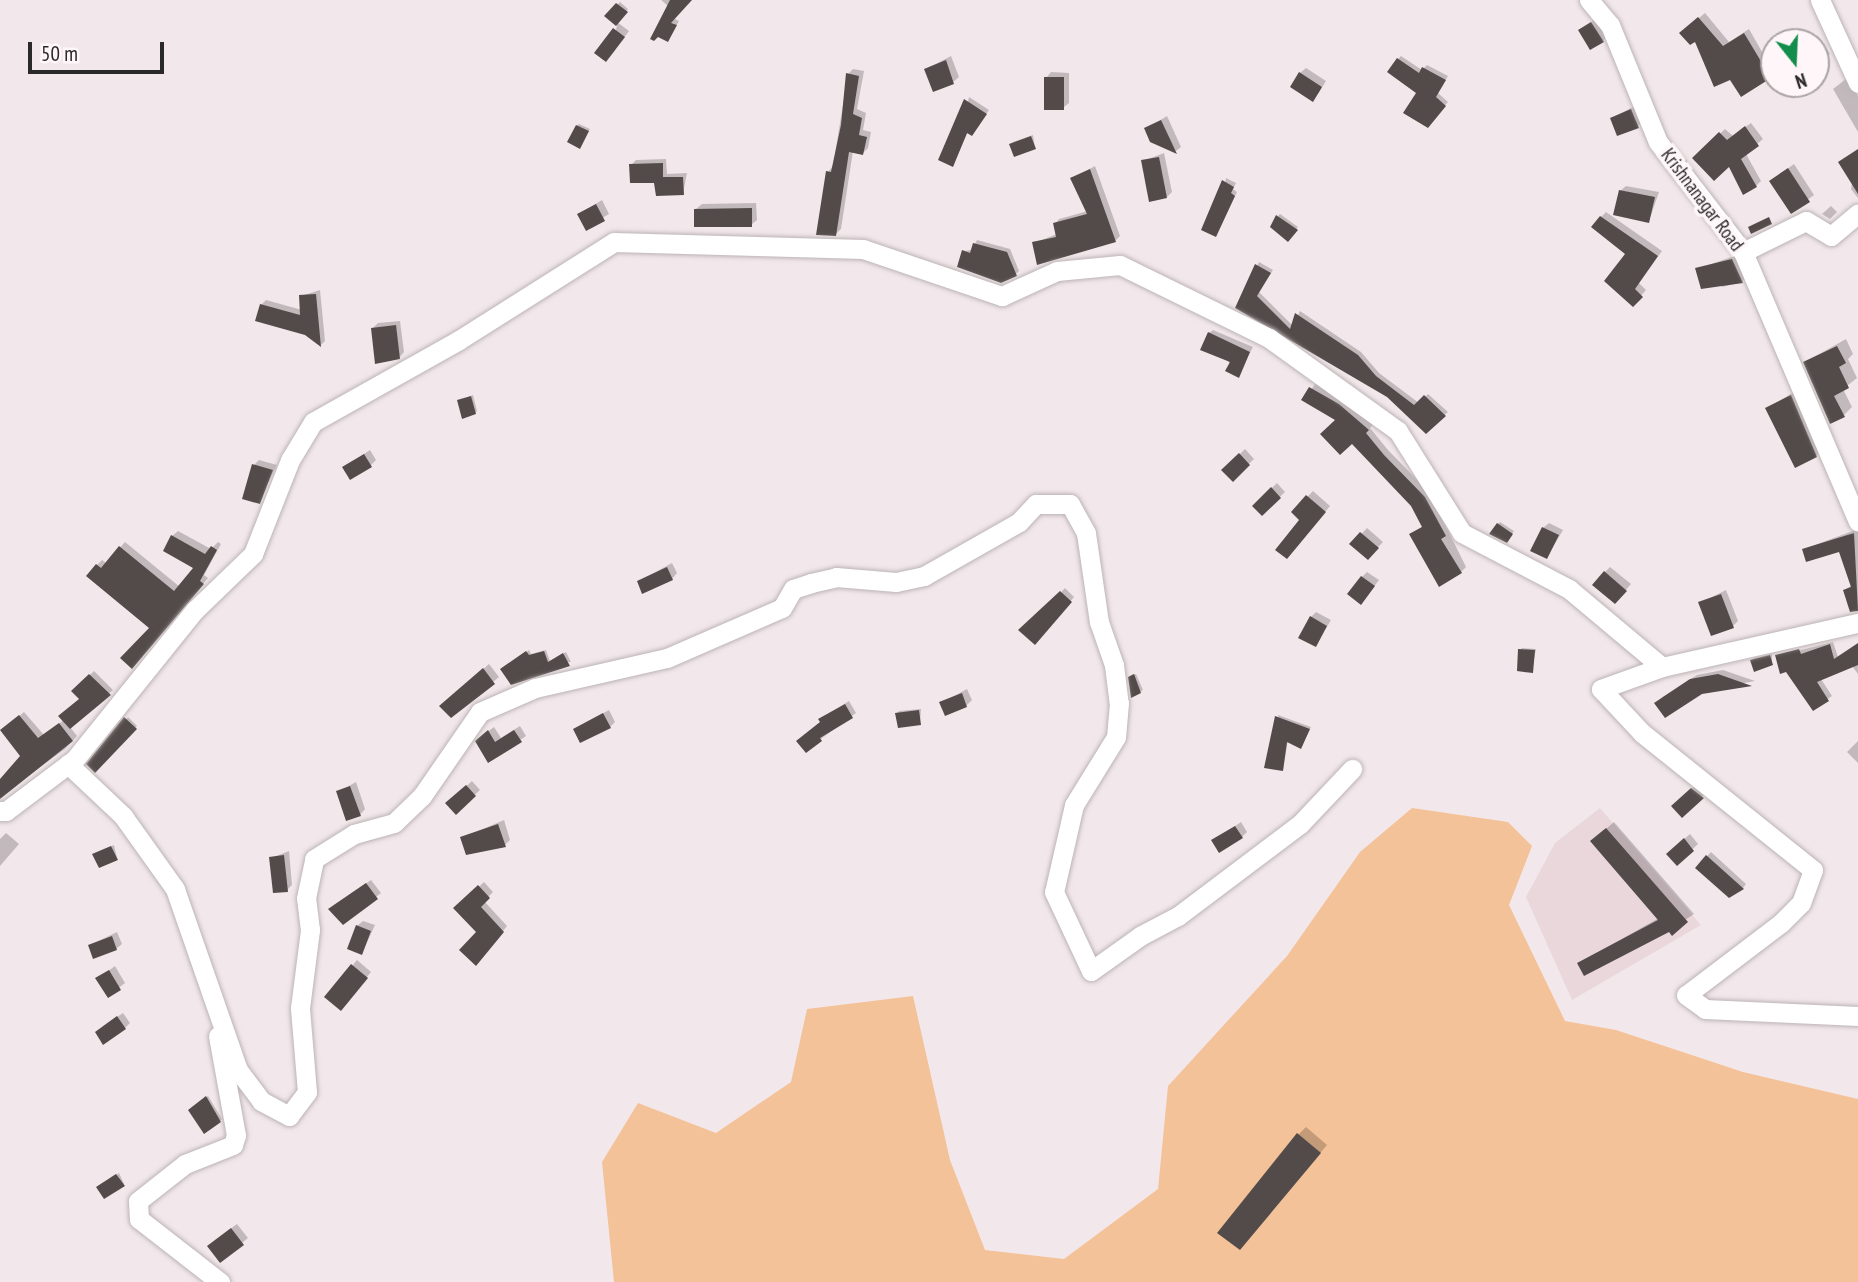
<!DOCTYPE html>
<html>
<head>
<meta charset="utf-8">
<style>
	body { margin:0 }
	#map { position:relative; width:1858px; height:1282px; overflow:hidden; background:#f2e8eb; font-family:"PT Sans Narrow",sans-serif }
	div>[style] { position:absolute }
	.built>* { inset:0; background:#e9d7dc }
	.green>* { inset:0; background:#f4c298 }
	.shadow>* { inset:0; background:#0003 }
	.building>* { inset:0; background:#524b49 }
	.roads { filter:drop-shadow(0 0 2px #bcb3b5) drop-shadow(0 0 2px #bcb3b5) }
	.minor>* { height:19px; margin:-9.5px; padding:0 9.5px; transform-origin:9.5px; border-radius:9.5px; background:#fff }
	span { translate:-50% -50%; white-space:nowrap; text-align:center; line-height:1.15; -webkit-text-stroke:7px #fef6f8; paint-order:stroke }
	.street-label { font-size:19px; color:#2b2829 }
	.north { position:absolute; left:1760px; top:28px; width:70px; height:70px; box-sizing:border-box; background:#fef6f8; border:2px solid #aaa4a5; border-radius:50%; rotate:162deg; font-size:19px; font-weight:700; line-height:28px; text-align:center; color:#2b2829 }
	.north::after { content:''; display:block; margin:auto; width:24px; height:32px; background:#118e4b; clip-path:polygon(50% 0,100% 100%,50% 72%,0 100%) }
	.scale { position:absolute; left:28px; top:42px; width:136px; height:32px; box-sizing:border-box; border:4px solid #2b2829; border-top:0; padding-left:9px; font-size:21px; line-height:24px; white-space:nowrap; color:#2b2829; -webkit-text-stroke:5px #fef6f8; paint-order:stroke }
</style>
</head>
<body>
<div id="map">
	<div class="built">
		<div style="clip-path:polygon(1600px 808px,1701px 925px,1572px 1000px,1526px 897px,1555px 843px)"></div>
	</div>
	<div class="green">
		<div style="clip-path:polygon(1412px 808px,1508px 822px,1532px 846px,1509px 905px,1565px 1021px,1616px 1030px,1743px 1072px,1858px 1099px,1858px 1282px,614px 1282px,602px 1162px,638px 1103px,716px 1133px,791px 1082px,807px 1009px,913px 996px,950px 1160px,985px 1250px,1064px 1259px,1158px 1189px,1168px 1086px,1287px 956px,1360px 852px)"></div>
	</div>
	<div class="shadow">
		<div style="clip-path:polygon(661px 0,690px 0,673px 18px,679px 21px,668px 40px,669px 7px)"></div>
		<div style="clip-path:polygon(620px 2px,628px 9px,617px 22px,629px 31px,611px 55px,617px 25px,607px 16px)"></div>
		<div style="clip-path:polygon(1705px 13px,1729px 42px,1749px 29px,1774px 73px,1770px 77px,1731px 78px,1687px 28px)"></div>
		<div style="clip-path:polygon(1597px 18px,1608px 35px,1603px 41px,1580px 30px)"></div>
		<div style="clip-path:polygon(1818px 36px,1830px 54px,1816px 65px,1816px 42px,1808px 42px)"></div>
		<div style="clip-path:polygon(951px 56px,959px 77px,953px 82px,926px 69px)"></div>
		<div style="clip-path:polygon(1401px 56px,1422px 70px,1427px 65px,1448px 76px,1438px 93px,1448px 102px,1427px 126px,1418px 92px,1398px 59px)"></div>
		<div style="clip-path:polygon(1306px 68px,1326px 81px,1318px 94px,1300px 73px)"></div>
		<div style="clip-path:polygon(853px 69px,864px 71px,857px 109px,866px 113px,863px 130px,871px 132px,868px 148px,863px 153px,853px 151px,841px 229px,836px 234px,828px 172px,833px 166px,848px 74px)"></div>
		<div style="clip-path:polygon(1051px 72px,1069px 73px,1069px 103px,1063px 108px,1046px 78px)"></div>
		<div style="clip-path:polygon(1846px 79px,1858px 96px,1858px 132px,1833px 89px)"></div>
		<div style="clip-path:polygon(969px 97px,989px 110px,975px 130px,968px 132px,953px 165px)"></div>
		<div style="clip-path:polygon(1637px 105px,1643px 121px,1638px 126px,1612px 118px)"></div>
		<div style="clip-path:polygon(1167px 116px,1181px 147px,1176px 151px,1152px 141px,1146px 129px)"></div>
		<div style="clip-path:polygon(1751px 123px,1763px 139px,1746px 154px,1761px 181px,1756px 186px,1729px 164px,1694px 158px,1725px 129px,1733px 136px)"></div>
		<div style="clip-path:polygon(579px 124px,590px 129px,580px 147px,577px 126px)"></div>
		<div style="clip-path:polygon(1033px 135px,1035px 148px,1011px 144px,1013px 142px)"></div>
		<div style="clip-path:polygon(1858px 149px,1858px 198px,1851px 189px)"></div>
		<div style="clip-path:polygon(1164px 153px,1172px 192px,1167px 197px,1143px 161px)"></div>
		<div style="clip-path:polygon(666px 159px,667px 174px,687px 173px,683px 194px,631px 165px,636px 160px)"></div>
		<div style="clip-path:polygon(1794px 164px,1814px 195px,1791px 212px,1771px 181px)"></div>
		<div style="clip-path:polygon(1095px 166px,1120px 236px,1115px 241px,1034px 243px,1057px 234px,1055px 224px,1059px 219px,1088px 211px,1073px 178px)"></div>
		<div style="clip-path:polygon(1226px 178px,1236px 183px,1233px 189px,1237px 192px,1216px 235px)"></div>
		<div style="clip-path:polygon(1626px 186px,1659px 192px,1649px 221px,1620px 191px)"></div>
		<div style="clip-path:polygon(602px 200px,609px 214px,586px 228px,579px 214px)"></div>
		<div style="clip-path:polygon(756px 203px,757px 220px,751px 225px,696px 209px,702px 204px)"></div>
		<div style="clip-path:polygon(1831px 206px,1837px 212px,1830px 219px,1822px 214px)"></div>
		<div style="clip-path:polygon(1606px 212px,1662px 251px,1639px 283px,1646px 290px,1633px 305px,1627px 254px,1601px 217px)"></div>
		<div style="clip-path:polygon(1280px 214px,1298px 227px,1288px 240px,1278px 216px)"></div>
		<div style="clip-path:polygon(977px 240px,1010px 249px,1019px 271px,1016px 274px,963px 251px,972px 250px)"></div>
		<div style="clip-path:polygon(1737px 255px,1746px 277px,1742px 282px,1722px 287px,1721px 281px,1697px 269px)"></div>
		<div style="clip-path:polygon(1259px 262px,1273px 270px,1259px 292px,1293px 326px,1300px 311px,1361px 352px,1379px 373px,1419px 403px,1428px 394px,1448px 412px,1426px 432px,1388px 396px,1238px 307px)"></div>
		<div style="clip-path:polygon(320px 290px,325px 341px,321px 345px,261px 305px,266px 300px,302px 310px,301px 296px)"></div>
		<div style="clip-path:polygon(400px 321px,404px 352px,399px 358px,372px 329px,378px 323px)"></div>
		<div style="clip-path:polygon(1213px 330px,1253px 347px,1238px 376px,1209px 333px)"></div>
		<div style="clip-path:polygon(1846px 339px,1853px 354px,1848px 359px,1857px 378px,1843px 389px,1852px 407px,1844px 415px,1805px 362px)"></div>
		<div style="clip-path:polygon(1316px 383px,1373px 424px,1370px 428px,1388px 450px,1429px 492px,1466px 567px,1461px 572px,1412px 534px,1423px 526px,1413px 505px,1337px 420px,1304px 400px)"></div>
		<div style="clip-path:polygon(1796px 391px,1822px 451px,1816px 456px,1767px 408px)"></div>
		<div style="clip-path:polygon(473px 395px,477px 411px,475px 413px,459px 401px)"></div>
		<div style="clip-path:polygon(1245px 449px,1254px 459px,1233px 479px,1224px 470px)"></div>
		<div style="clip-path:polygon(370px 450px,376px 460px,371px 465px,344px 467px)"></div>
		<div style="clip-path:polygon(259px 460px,277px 465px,259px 502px,254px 465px)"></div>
		<div style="clip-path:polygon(1277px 483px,1285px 492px,1262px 514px,1254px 506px)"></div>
		<div style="clip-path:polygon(1313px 491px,1330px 506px,1292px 552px,1302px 520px,1293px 512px)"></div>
		<div style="clip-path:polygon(1500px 522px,1514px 531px,1509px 538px,1498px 524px)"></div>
		<div style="clip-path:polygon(1549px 523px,1563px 530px,1547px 557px,1543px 528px)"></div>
		<div style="clip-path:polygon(1367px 528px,1383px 542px,1368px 558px,1352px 544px)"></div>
		<div style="clip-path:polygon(1858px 529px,1858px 609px,1851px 610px,1845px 590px,1852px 585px,1840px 550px,1804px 549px)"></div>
		<div style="clip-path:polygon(178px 531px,211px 549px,218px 542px,221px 544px,204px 575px,208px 578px,137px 662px,152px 628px,97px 565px,102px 560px,106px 563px,125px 542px,180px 587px,196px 567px,172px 536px)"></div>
		<div style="clip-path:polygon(672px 563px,677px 573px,672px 579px,639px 581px)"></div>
		<div style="clip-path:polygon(1610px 567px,1631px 584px,1620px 597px,1605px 572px)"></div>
		<div style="clip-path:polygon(1367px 572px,1379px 580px,1366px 597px,1362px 577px)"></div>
		<div style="clip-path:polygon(1065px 588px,1074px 597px,1039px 639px,1037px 618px)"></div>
		<div style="clip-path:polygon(1726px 590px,1738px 621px,1733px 626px,1700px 603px)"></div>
		<div style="clip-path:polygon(1316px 612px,1331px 620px,1316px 645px,1311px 617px)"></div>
		<div style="clip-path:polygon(1833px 642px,1838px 657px,1858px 644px,1858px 674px,1852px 666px,1821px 679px,1832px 696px,1814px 708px,1777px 656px)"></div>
		<div style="clip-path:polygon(1522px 648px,1536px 649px,1532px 671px,1520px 650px)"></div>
		<div style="clip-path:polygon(529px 650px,531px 654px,546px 650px,550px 661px,566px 652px,571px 662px,504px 668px)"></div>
		<div style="clip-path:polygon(1772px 654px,1772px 664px,1752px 660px,1754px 658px)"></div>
		<div style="clip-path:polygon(489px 664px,499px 677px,451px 716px,447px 701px)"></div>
		<div style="clip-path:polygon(1723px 670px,1755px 681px,1661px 698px,1697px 675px)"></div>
		<div style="clip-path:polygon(94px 671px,113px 690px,70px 727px,77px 736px,65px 749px,0 796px,0 789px,22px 756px,6px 727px,24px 712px,44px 735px,64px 720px,81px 699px,74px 691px)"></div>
		<div style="clip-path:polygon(1136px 674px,1143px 690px,1140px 692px,1132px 675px)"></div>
		<div style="clip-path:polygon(967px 689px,972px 700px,966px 706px,941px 703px)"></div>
		<div style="clip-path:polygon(849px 701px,856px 713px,806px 750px,825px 716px)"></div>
		<div style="clip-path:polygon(921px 709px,920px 723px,897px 713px,899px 711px)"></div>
		<div style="clip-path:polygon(609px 710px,615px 722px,610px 727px,575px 729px)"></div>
		<div style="clip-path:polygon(1278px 715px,1311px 727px,1301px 747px,1288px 740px,1283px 769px)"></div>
		<div style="clip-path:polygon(128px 717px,137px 726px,95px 770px,89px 764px)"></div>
		<div style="clip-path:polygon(520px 726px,526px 736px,489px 761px,479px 738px,494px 727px,501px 738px)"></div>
		<div style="clip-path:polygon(1858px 741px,1858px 763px,1847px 752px)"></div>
		<div style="clip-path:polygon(472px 781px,480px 790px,456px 812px,448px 803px)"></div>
		<div style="clip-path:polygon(356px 782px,365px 809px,360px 815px,338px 792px)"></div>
		<div style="clip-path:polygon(1697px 784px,1707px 792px,1682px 815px,1673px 806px)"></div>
		<div style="clip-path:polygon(504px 820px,510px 840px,505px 845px,462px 838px)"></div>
		<div style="clip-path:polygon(1241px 822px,1247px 832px,1242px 837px,1213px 841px)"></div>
		<div style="clip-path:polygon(1614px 822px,1694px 914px,1670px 930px,1579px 963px,1659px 918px,1600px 834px)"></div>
		<div style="clip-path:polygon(6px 833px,19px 844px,0 866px,0 839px)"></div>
		<div style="clip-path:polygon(1690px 834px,1698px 844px,1677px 864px,1673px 849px)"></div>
		<div style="clip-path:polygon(114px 845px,117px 858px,97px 853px)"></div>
		<div style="clip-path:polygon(289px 851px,292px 885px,287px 890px,271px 858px)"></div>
		<div style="clip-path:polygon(1711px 852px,1746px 884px,1743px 888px,1729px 896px,1697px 867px)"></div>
		<div style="clip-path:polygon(371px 880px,381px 893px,343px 923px,334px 905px)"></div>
		<div style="clip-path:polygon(484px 882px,493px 892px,484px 901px,507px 926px,481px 959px,478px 932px,456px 908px)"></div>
		<div style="clip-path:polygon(363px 921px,375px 925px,362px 953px,357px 926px)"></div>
		<div style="clip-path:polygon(117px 932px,122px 944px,116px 949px,90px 945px)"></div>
		<div style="clip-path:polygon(357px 960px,371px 972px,346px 1003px,352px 966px)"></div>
		<div style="clip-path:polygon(115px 966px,125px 983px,108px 996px,97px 979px)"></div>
		<div style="clip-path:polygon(123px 1013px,130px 1023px,125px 1028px,102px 1027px)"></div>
		<div style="clip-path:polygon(208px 1096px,222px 1119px,220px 1121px,190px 1110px)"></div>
		<div style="clip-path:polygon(1306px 1127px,1327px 1145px,1247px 1240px,1298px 1135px)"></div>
		<div style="clip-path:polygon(119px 1173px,124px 1184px,100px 1186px)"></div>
		<div style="clip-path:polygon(237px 1224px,248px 1238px,220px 1261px,214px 1241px)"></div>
	</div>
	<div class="building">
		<div style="clip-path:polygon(670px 0,692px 0,671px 23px,677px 25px,668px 42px,658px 37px,654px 41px,650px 39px)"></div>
		<div style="clip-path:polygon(616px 3px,628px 12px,616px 26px,604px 16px)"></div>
		<div style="clip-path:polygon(1698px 17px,1723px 46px,1744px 33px,1771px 78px,1741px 97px,1730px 80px,1714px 87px,1695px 42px,1690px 45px,1679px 33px)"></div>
		<div style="clip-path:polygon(1591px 22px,1604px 42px,1590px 50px,1578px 30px)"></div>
		<div style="clip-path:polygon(613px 28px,625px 37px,606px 62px,594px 53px)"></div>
		<div style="clip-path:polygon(1397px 58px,1419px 73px,1422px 67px,1446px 80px,1436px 97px,1446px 106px,1428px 128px,1403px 113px,1416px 93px,1387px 72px)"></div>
		<div style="clip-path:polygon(946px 60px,954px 84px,933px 92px,924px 69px)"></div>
		<div style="clip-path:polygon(1299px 72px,1322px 87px,1313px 102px,1290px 87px)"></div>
		<div style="clip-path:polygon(846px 73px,859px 76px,853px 114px,862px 118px,859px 135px,867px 137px,863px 155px,849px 152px,836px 236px,816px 235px,826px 171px,831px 172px,841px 125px)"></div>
		<div style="clip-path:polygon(1044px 77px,1064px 77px,1064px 110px,1044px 110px)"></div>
		<div style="clip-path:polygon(964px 99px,987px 114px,972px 136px,967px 133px,953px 167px,938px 160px)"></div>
		<div style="clip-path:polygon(1631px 109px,1639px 128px,1617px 136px,1610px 118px)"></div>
		<div style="clip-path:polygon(1161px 120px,1177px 154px,1150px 142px,1144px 128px)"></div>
		<div style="clip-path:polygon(576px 125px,589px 131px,580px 149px,567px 142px)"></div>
		<div style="clip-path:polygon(1745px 126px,1759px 146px,1741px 159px,1757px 187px,1743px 195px,1729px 167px,1714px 181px,1692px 158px,1719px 132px,1727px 140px)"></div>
		<div style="clip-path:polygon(1031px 136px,1036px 149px,1014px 157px,1009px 144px)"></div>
		<div style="clip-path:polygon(1858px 149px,1858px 194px,1838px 162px)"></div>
		<div style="clip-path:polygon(1159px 157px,1167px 198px,1149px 202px,1141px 160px)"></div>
		<div style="clip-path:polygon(663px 163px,663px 177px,683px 177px,684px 195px,656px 196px,654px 183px,630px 183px,629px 164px)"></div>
		<div style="clip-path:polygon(1788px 168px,1810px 202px,1791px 214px,1769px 181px)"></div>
		<div style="clip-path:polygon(1090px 169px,1116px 242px,1037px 265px,1032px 242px,1056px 237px,1053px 223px,1087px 214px,1070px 178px)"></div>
		<div style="clip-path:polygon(1222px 180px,1234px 187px,1231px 193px,1235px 196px,1216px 237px,1201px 230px)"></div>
		<div style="clip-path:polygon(1619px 190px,1655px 197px,1649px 223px,1613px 215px)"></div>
		<div style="clip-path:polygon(596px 204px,605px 221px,586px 231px,577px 214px)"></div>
		<div style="clip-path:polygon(752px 208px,752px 227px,694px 227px,694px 209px)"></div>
		<div style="clip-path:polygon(1276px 215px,1298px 230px,1288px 242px,1270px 227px)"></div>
		<div style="clip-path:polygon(1600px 216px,1658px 256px,1635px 289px,1643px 297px,1633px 307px,1604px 281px,1625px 254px,1591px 227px)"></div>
		<div style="clip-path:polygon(1769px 217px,1772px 224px,1751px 234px,1748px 227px)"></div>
		<div style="clip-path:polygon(973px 243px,1007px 252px,1017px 276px,1001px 283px,957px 267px,962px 250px,970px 253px)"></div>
		<div style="clip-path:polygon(1732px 259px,1743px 283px,1701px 289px,1695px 268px)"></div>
		<div style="clip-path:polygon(1255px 264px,1271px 273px,1257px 296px,1290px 329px,1295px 313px,1358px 355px,1376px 376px,1414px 405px,1424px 395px,1446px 416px,1426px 434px,1387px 397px,1235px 308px)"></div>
		<div style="clip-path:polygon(316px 294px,321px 347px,305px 335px,255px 321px,260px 304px,300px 315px,299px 295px)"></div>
		<div style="clip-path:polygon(396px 325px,400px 359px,375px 364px,371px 328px)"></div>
		<div style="clip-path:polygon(1208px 332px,1250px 352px,1239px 378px,1225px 371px,1230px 362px,1200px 350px)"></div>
		<div style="clip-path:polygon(1837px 346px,1846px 363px,1839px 367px,1849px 388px,1834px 396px,1845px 417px,1830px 424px,1803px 362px)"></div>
		<div style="clip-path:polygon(1309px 387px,1339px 404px,1369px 430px,1366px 433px,1384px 455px,1425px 497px,1446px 536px,1441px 539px,1462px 573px,1439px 587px,1409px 534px,1422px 527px,1411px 506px,1352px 444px,1340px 455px,1320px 434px,1335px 420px,1301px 400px)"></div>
		<div style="clip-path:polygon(1791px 395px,1817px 457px,1795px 468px,1765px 408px)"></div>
		<div style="clip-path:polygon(471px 396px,476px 414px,462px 419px,457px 400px)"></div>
		<div style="clip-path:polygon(1239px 453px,1250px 465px,1233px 482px,1221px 470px)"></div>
		<div style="clip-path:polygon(364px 454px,372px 467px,350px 480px,342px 467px)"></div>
		<div style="clip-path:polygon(252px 464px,273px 470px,260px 504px,242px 499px)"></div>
		<div style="clip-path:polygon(1271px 487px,1281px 498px,1262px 516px,1252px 506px)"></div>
		<div style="clip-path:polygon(1306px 495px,1326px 512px,1287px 559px,1275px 550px,1299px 520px,1291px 512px)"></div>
		<div style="clip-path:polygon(1497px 523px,1513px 534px,1507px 543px,1489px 534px)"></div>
		<div style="clip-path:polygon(1542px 527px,1559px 535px,1547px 559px,1530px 551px)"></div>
		<div style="clip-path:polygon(1360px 532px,1379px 548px,1368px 560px,1349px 544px)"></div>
		<div style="clip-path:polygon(1854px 533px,1858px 611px,1850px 612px,1843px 590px,1851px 587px,1839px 552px,1806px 562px,1802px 549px)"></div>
		<div style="clip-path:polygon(171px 535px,205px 554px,211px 546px,217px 550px,200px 581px,204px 584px,132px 669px,120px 658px,149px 628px,86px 576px,96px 564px,101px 568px,119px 546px,174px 591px,193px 568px,163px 551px)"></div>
		<div style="clip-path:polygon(667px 567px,673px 580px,642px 594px,637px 581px)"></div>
		<div style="clip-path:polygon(1604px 571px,1627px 591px,1615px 604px,1592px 585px)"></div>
		<div style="clip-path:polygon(1361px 576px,1375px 586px,1361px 605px,1347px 594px)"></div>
		<div style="clip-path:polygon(1060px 591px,1072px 602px,1035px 645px,1018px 630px)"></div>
		<div style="clip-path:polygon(1721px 594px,1734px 628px,1711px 636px,1698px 602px)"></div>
		<div style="clip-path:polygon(1310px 616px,1327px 626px,1316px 647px,1298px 638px)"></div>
		<div style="clip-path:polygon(1858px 643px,1858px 665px,1817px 682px,1829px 701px,1813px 711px,1786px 672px,1780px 674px,1775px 655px,1799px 649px,1801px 654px,1830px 644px,1834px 659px)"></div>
		<div style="clip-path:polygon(1518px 649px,1535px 650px,1533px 673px,1517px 671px)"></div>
		<div style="clip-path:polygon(526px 651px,529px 655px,544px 651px,548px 662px,563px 653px,570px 666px,511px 685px,500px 669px)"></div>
		<div style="clip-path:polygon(1770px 655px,1773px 665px,1754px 672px,1750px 660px)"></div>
		<div style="clip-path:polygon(483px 668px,495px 684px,451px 718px,439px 706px)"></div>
		<div style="clip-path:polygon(89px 674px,111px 695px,70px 729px,58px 716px,79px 699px,71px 691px)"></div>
		<div style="clip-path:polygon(1134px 674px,1141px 693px,1131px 698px,1128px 677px)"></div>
		<div style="clip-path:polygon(1718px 674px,1752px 686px,1702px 694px,1665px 718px,1654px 703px,1690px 679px)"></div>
		<div style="clip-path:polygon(962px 693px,967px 707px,945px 716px,939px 702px)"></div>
		<div style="clip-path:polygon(845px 704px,853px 718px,820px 738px,822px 741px,806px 753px,796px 741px,820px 722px,818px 719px)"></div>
		<div style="clip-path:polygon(919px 710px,921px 725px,898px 728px,895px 713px)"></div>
		<div style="clip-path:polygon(603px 713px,611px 728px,580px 743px,573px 729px)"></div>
		<div style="clip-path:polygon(19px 715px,38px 738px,59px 723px,73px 741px,0 799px,0 779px,20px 756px,0 730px)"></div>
		<div style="clip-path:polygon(1275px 716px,1310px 729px,1301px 749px,1287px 742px,1283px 771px,1264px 768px)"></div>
		<div style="clip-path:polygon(124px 717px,137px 729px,95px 773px,86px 764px)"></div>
		<div style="clip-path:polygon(488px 730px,495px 742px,514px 730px,522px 742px,488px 763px,475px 741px)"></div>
		<div style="clip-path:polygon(466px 785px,476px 796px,456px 815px,445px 803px)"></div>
		<div style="clip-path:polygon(350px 786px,361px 816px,346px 821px,336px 791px)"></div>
		<div style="clip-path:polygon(1691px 788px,1704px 798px,1682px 818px,1671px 806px)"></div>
		<div style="clip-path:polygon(498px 824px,506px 847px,466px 855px,460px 837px)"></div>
		<div style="clip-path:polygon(1235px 826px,1243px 838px,1219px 853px,1211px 840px)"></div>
		<div style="clip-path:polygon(1606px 828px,1688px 922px,1672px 936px,1669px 932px,1584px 976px,1577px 963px,1658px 920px,1590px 841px)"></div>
		<div style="clip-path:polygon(1684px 838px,1694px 851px,1677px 866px,1666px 854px)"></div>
		<div style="clip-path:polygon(111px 846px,118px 860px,99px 868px,92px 854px)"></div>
		<div style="clip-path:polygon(284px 855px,288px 892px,273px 893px,269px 857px)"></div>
		<div style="clip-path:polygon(1706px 855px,1744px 889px,1729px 898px,1695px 868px)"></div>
		<div style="clip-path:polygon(366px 883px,378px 899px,343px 925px,328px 909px)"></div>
		<div style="clip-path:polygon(478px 885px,490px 898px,481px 907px,504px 932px,476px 966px,459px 950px,476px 932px,453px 908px)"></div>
		<div style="clip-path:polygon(356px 925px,371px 931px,362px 955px,347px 949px)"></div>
		<div style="clip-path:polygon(112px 936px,117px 950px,93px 959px,88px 945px)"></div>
		<div style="clip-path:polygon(351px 964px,368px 978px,341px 1011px,324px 997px)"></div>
		<div style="clip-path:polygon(109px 970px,121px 990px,108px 998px,95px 978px)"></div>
		<div style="clip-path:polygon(117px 1016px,126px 1029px,103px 1045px,95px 1032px)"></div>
		<div style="clip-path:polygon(206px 1096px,221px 1122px,204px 1134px,188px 1110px)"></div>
		<div style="clip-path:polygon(1297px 1133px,1321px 1153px,1240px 1250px,1217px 1233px)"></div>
		<div style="clip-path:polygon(116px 1174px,125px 1186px,104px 1199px,96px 1187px)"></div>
		<div style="clip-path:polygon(231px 1228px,244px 1245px,220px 1263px,207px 1246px)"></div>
	</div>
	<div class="roads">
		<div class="minor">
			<div style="left:1589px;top:0;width:33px;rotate:50deg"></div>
			<div style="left:1610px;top:25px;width:126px;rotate:67.7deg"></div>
			<div style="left:1658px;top:142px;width:139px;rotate:52.3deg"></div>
			<div style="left:1743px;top:252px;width:293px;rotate:66.9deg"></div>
			<div style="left:1820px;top:0;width:91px;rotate:65.4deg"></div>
			<div style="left:1743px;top:252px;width:70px;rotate:-26.2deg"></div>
			<div style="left:1806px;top:221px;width:29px;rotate:31deg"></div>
			<div style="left:1831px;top:236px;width:35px;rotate:-40deg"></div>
			<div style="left:1662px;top:667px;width:65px;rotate:160.2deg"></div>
			<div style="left:1601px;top:689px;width:60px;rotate:47deg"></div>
			<div style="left:1642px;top:733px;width:219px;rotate:38.7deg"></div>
			<div style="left:1813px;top:870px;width:35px;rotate:110deg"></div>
			<div style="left:1801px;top:903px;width:28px;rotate:135deg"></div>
			<div style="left:1781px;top:923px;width:119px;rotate:142.8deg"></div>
			<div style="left:1686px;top:995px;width:24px;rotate:36deg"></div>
			<div style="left:1705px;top:1009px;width:153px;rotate:2.6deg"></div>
			<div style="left:68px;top:764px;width:76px;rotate:43.4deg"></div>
			<div style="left:123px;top:816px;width:90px;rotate:54.5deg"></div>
			<div style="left:175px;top:889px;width:192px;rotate:70.8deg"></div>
			<div style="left:238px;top:1070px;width:39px;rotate:53deg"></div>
			<div style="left:261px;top:1101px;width:32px;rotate:28deg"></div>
			<div style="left:289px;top:1116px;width:30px;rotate:-53deg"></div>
			<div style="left:307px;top:1092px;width:84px;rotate:-94.8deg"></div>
			<div style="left:300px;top:1008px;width:79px;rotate:-82.7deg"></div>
			<div style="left:310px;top:930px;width:32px;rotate:-97deg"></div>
			<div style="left:306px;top:898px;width:40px;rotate:-78deg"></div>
			<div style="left:314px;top:859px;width:47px;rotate:-32deg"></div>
			<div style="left:354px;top:834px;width:41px;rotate:-15.4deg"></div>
			<div style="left:394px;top:823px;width:39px;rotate:-44deg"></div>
			<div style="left:422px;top:796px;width:102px;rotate:-55.4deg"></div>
			<div style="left:480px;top:712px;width:60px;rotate:-23.6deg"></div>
			<div style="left:535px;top:688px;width:135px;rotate:-12.8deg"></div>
			<div style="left:667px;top:658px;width:125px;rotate:-23.5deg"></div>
			<div style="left:782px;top:608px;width:22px;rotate:-60deg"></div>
			<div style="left:793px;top:589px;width:19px;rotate:-18deg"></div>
			<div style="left:811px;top:583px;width:26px;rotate:-13deg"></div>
			<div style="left:836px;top:577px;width:60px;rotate:4.8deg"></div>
			<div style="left:896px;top:582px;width:29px;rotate:-12deg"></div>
			<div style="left:924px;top:576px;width:109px;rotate:-29.6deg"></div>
			<div style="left:1019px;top:522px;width:25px;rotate:-47deg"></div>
			<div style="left:1036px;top:504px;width:34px"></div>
			<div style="left:1070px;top:504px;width:33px;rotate:61deg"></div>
			<div style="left:1086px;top:533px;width:90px;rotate:81.7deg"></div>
			<div style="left:1099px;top:622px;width:46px;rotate:70.8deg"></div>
			<div style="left:1114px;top:665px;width:38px;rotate:83deg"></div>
			<div style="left:1119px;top:703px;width:34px;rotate:95deg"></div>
			<div style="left:1116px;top:737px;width:80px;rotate:121.7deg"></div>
			<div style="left:1074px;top:805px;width:89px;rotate:102.9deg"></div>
			<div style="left:1054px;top:892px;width:87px;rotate:64.9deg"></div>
			<div style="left:1091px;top:971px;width:60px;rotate:-35.5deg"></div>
			<div style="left:1140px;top:936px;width:43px;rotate:-27.8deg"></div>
			<div style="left:1178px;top:916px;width:153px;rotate:-37deg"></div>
			<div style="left:1300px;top:824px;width:76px;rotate:-46.6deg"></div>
			<div style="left:0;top:811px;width:6px"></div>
			<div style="left:6px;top:811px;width:86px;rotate:-37deg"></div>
			<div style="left:75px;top:759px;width:191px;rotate:-51.2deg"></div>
			<div style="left:195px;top:610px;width:81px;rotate:-44deg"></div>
			<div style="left:253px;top:554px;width:101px;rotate:-68.5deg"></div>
			<div style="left:290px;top:460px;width:44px;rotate:-58.8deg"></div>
			<div style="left:313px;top:422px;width:167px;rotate:-29.3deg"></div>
			<div style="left:459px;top:340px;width:183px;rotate:-32.3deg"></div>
			<div style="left:614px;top:242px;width:249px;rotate:1.6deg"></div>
			<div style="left:863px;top:249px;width:147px;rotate:18.7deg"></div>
			<div style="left:1002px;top:296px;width:60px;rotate:-24.4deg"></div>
			<div style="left:1057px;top:271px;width:63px;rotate:-5.4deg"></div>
			<div style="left:1120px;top:265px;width:166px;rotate:26.1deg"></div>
			<div style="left:1269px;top:338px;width:159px;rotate:35.8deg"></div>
			<div style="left:1398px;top:431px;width:120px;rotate:57.9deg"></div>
			<div style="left:1462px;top:533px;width:121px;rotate:27.6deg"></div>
			<div style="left:1569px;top:589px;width:121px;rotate:40deg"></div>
			<div style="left:1662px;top:667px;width:201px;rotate:-12.7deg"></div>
			<div style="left:218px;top:1036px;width:101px;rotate:79.7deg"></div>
			<div style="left:236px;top:1135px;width:10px;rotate:107deg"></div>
			<div style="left:233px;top:1145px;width:52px;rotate:158.4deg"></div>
			<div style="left:185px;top:1164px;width:60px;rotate:141.8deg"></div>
			<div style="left:138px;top:1201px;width:18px;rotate:87deg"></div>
			<div style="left:139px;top:1219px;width:103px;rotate:37.9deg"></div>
		</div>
	</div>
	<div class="street-label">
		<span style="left:1702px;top:200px;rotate:53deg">Krishnanagar Road</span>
	</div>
	<div class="north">N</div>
	<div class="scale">50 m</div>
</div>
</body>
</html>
